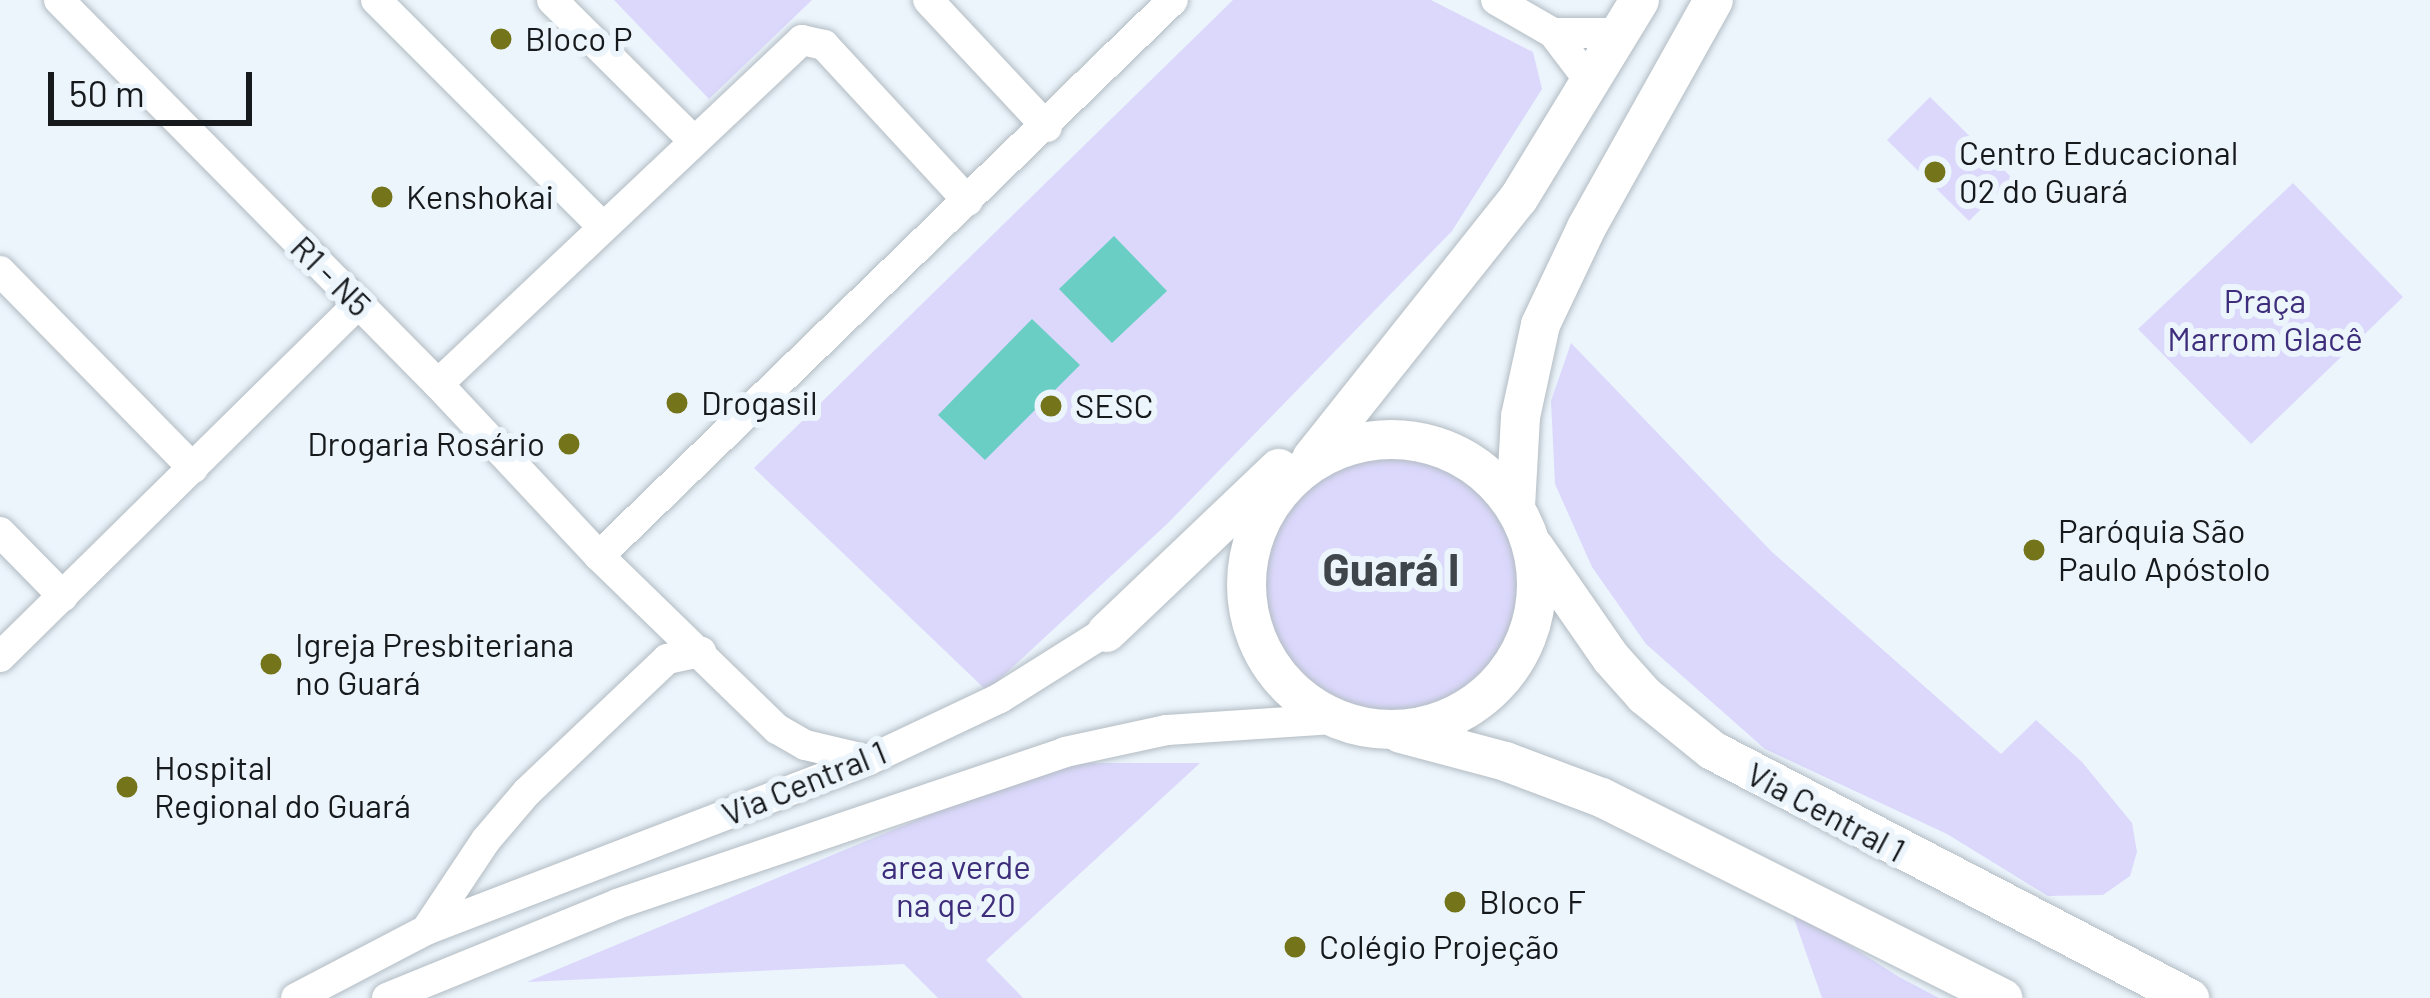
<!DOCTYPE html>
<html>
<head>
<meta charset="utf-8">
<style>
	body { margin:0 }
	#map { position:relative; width:2430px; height:998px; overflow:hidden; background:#ecf5fc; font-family:Barlow,sans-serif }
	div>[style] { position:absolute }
	.green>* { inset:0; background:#dbd8fc }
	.round { border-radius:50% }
	.water>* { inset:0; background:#6acec4 }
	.roads { filter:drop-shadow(0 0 3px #b3bcc3) drop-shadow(0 0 3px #b3bcc3) }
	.minor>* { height:30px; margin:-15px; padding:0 15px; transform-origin:15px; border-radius:15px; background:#fff }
	.major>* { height:39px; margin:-19.5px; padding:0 19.5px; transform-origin:19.5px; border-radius:19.5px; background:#fff }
	.major>.ring { margin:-19.5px; padding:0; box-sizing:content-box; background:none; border:39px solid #fff; border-radius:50% }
	.dots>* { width:33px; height:33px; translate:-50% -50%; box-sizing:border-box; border:6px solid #ecf5fc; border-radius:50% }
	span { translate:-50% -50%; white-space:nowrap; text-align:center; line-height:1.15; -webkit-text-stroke:12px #ecf5fc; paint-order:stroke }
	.poi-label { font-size:33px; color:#171a1d }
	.left { translate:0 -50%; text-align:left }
	.right { translate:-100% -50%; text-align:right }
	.street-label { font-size:33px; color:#171a1d }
	.park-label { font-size:33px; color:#3e2d7a }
	.district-label { font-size:45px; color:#3e454b; font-weight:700 }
	.scale { position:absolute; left:48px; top:72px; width:204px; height:54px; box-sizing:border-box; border:6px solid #171a1d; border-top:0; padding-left:15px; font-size:36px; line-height:42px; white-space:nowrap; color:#171a1d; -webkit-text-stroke:9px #ecf5fc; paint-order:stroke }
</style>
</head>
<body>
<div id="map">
	<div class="green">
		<div style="clip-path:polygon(614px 0,812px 0,709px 99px)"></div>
		<div style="clip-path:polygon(1233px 0,1431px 0,1533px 52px,1542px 89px,1452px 231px,1167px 524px,987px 691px,754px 468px)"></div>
		<div style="clip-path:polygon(1930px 97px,2012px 178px,1969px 221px,1887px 140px)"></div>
		<div style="clip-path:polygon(2293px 183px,2403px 297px,2251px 444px,2138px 329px)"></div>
		<div style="clip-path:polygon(1571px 343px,1772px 552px,2001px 754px,2036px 720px,2082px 762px,2132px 823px,2137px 852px,2130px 876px,2103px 895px,2048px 896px,1947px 834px,1765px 749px,1646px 644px,1592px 567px,1555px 484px,1551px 401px)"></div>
		<div class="round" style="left:1265px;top:456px;width:254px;height:254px"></div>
		<div style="clip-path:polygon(1054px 763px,1200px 763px,986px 960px,1023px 998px,938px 998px,904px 964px,527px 982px)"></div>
		<div style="clip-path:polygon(1790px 907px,1899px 977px,1939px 998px,1822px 998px)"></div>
	</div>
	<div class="water">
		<div style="clip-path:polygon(1114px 236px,1167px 291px,1112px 343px,1059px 289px)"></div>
		<div style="clip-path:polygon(1032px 319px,1080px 365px,985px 460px,938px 415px)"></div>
	</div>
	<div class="roads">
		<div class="minor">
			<div style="left:59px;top:0;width:540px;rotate:45.38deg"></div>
			<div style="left:438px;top:384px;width:236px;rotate:46.9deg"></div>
			<div style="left:376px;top:0;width:318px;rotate:45deg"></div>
			<div style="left:552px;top:0;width:197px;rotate:44.8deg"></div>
			<div style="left:928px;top:0;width:174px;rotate:46.9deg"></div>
			<div style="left:1496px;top:0;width:66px;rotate:30.1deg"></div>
			<div style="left:1553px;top:33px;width:58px;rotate:52.7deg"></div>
			<div style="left:1553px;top:33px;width:65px"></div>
			<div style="left:0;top:271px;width:276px;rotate:45.6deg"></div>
			<div style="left:438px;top:384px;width:501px;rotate:-43.38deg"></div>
			<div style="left:802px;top:40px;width:23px;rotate:13deg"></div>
			<div style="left:824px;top:45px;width:212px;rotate:47.3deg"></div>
			<div style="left:0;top:532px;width:90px;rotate:45.5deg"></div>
			<div style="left:0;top:657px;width:503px;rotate:-44.6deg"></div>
			<div style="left:869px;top:760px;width:66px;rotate:-166.8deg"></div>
			<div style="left:805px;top:745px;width:32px;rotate:-150deg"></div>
			<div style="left:777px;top:729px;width:248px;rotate:-135.8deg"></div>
			<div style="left:599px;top:556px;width:799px;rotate:-44.09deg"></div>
			<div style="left:426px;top:930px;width:108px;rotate:-56.3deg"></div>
			<div style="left:486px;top:840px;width:63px;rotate:-49.5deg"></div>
			<div style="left:527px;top:792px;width:193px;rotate:-43.5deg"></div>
			<div style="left:667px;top:659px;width:35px;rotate:-12deg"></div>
			<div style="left:296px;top:998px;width:147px;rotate:-27.6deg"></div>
			<div style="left:426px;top:930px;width:474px;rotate:-21deg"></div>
			<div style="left:869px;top:760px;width:145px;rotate:-25.3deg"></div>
			<div style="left:1000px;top:698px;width:146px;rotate:-32.2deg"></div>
			<div style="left:387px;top:998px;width:248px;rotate:-22.2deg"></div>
			<div style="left:617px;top:904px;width:473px;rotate:-18.7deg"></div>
			<div style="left:1065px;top:752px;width:104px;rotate:-12.2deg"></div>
			<div style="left:1167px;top:730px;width:167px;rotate:-3.8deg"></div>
		</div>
		<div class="major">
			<div class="ring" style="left:1246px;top:439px;width:251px;height:251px"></div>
			<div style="left:1311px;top:458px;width:332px;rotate:-51.5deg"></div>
			<div style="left:1518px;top:198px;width:232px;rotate:-58.6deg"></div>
			<div style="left:1515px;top:506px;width:90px;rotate:-86.8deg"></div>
			<div style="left:1520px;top:416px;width:94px;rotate:-77.7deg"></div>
			<div style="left:1540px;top:324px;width:107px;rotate:-64.6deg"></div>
			<div style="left:1586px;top:227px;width:260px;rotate:-60.8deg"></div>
			<div style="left:1534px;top:547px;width:135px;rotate:55.3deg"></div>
			<div style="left:1611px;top:658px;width:50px;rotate:48.3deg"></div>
			<div style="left:1644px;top:695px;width:87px;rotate:39deg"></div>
			<div style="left:1712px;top:750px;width:538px;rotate:27.47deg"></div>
			<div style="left:1106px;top:632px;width:238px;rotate:-43.6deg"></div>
			<div style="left:1400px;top:733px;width:109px;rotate:14.9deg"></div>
			<div style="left:1505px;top:761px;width:103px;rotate:20.6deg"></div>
			<div style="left:1601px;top:797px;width:449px;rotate:26.6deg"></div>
		</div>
	</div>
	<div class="dots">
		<div style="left:501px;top:39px;background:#74751b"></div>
		<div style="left:1935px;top:172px;background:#74751b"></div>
		<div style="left:382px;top:197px;background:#74751b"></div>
		<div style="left:677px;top:403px;background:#74751b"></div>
		<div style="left:1051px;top:406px;background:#74751b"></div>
		<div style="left:569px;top:444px;background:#74751b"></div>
		<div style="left:2034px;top:550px;background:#74751b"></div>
		<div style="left:271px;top:664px;background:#74751b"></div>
		<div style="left:127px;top:787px;background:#74751b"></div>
		<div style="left:1455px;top:902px;background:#74751b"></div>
		<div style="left:1295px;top:947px;background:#74751b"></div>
	</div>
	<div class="poi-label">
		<span class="left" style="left:525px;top:39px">Bloco P</span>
		<span class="left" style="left:1959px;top:172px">Centro Educacional<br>02 do Guará</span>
		<span class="left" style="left:406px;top:197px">Kenshokai</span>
		<span class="left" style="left:701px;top:403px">Drogasil</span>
		<span class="left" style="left:1075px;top:406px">SESC</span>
		<span class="right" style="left:545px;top:444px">Drogaria Rosário</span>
		<span class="left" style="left:2058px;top:550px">Paróquia São<br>Paulo Apóstolo</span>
		<span class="left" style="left:295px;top:664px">Igreja Presbiteriana<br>no Guará</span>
		<span class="left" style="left:154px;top:787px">Hospital<br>Regional do Guará</span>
		<span class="left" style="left:1479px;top:902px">Bloco F</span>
		<span class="left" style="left:1319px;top:947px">Colégio Projeção</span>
	</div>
	<div class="street-label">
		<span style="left:331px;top:276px;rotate:45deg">R1 - N5</span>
		<span style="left:804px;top:783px;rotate:-22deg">Via Central 1</span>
		<span style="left:1826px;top:812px;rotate:28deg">Via Central 1</span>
	</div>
	<div class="park-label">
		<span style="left:2265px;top:320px">Praça<br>Marrom Glacê</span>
		<span style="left:956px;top:886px">area verde<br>na qe 20</span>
	</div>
	<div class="district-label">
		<span style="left:1391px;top:569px">Guará I</span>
	</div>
	<div class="scale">50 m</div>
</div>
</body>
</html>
